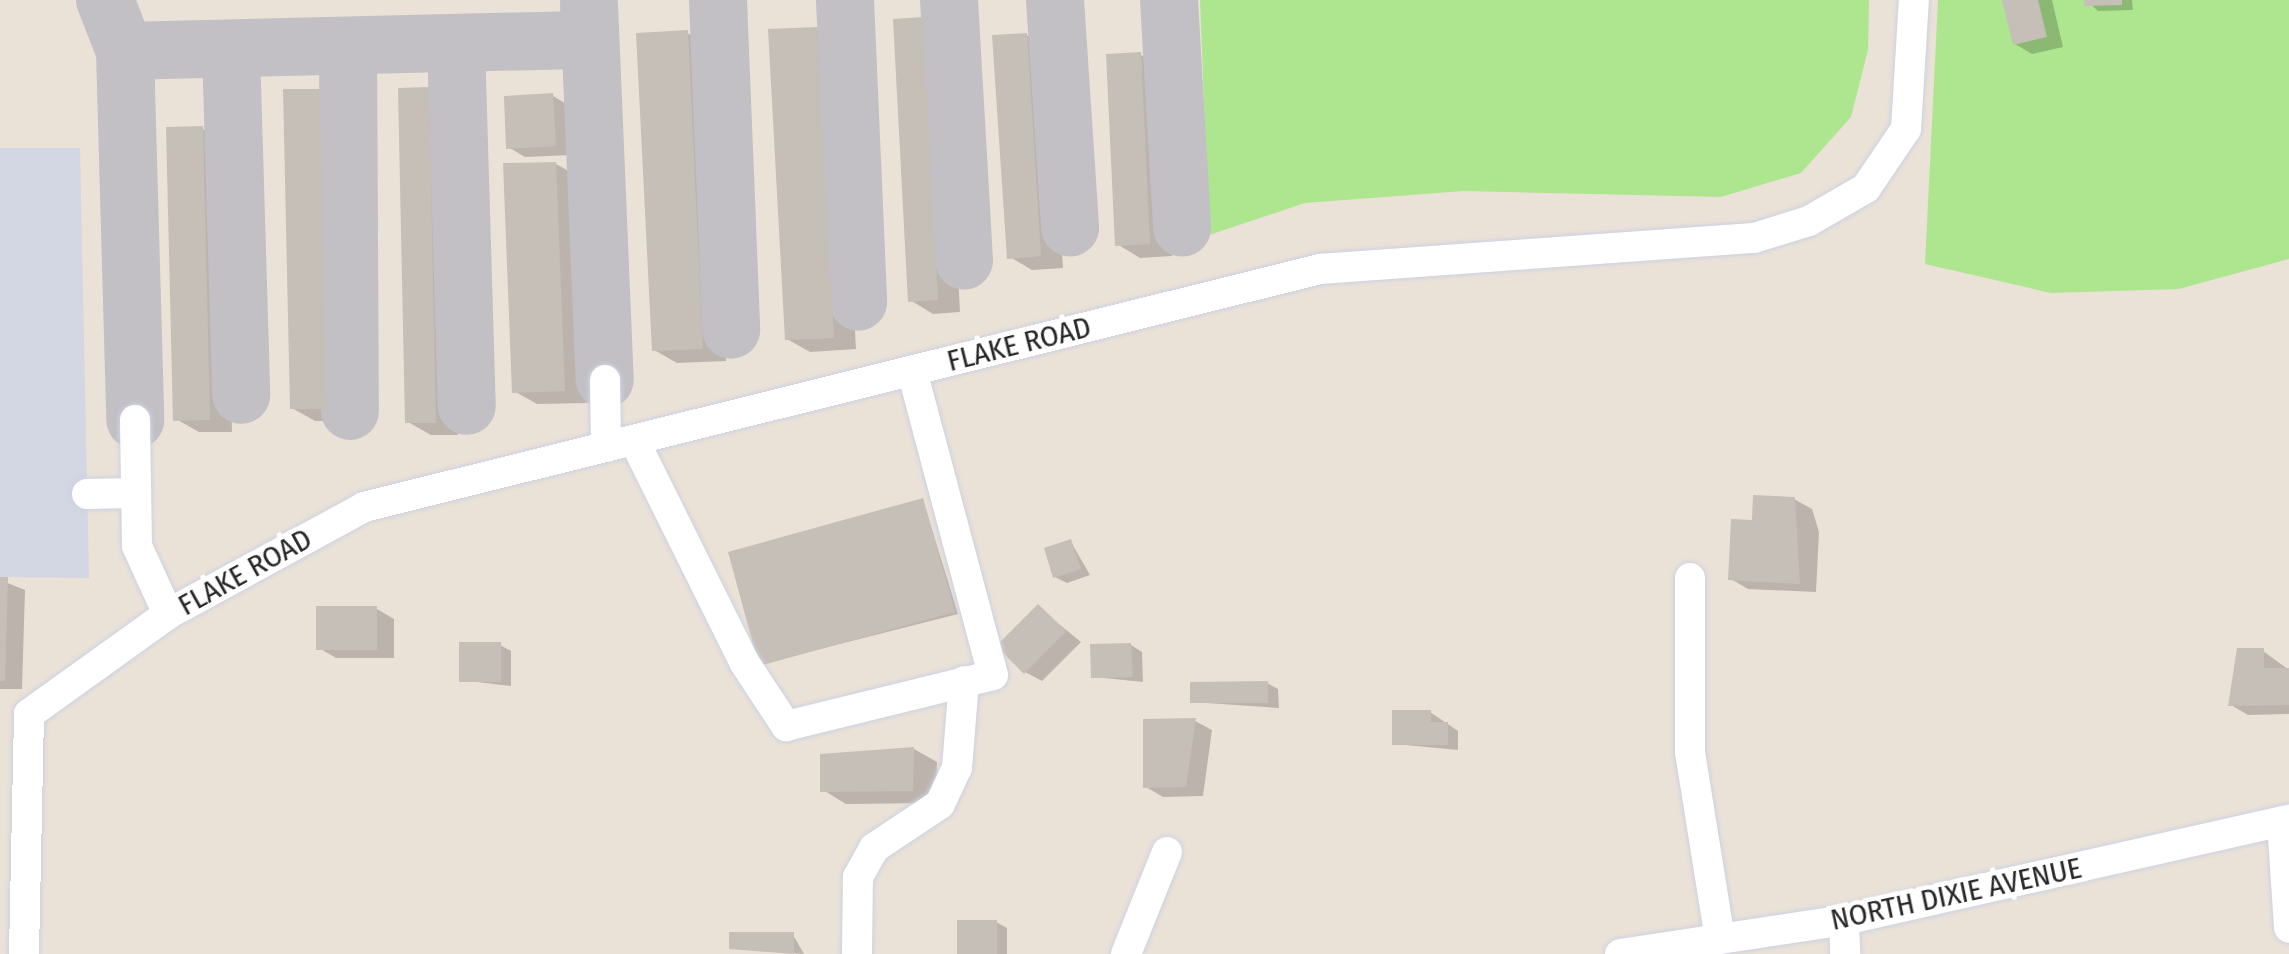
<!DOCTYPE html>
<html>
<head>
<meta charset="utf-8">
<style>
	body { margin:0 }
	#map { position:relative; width:2289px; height:954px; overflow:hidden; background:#ebe2d7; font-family:"Fira Sans Condensed",sans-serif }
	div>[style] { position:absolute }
	.airport>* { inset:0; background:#d3d6e3 }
	.green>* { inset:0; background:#aee68f }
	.shadow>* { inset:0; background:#0003 }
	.taxiway>* { height:58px; margin:-29px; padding:0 29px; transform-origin:29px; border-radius:29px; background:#c2c0c5 }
	.building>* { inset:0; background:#c6bfb7 }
	.roads { filter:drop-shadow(0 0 2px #ccd1e2) drop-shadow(0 0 2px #ccd1e2) }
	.minor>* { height:30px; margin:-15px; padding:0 15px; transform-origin:15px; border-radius:15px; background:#fff }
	span { translate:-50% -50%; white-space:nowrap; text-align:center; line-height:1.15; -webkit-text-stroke:9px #fff; paint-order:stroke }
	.street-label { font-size:30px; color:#272727 }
</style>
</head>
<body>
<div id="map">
	<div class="airport">
		<div style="clip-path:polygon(0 148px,80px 148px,89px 578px,0 577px)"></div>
	</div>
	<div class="green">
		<div style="clip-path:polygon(1200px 0,1869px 0,1868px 50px,1851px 117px,1801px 173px,1721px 197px,1464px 191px,1305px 203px,1209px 235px)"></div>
		<div style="clip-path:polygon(1938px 0,2289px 0,2289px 259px,2179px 289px,2051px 293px,1925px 264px)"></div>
	</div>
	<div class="shadow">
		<div style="clip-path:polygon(2004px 0,2052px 0,2063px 47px,2032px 54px,2015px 44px)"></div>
		<div style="clip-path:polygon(2086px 0,2132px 0,2133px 10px,2098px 11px)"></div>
		<div style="clip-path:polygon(923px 20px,945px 33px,960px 312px,933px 314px,910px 300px)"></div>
		<div style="clip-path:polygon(816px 29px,839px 42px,856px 349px,810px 352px,787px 339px)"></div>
		<div style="clip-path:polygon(687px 33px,710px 46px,726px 361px,677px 363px,654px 350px)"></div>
		<div style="clip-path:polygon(1026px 35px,1049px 48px,1063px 268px,1032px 270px,1010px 257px)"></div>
		<div style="clip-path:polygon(1141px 55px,1164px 68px,1172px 256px,1140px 258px,1117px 244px)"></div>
		<div style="clip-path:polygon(428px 90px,451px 103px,458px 435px,431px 435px,408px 422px)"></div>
		<div style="clip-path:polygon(319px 91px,342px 104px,349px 421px,315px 421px,292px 408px)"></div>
		<div style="clip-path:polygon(553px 96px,570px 106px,572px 155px,525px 157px,508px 147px)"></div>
		<div style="clip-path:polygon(203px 129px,226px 142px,232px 432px,199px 432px,176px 419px)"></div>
		<div style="clip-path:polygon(556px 164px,579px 177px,587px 403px,537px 404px,514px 391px)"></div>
		<div style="clip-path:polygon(1794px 499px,1812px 509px,1819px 532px,1816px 592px,1748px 589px,1731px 579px,1755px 522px)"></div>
		<div style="clip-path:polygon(923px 500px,958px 614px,761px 664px)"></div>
		<div style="clip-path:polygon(1071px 542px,1090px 575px,1067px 583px,1055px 577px)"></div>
		<div style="clip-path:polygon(0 580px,25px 590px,22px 689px,0 689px)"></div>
		<div style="clip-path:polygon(1038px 607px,1081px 642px,1042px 681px,1025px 672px)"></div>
		<div style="clip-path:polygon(377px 609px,394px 619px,394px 658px,336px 658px,319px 648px)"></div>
		<div style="clip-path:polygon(500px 645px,511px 651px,511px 686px,461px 680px)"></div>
		<div style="clip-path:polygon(1131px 645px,1142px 652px,1143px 682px,1094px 677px)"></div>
		<div style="clip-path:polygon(2263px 651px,2289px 670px,2289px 714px,2248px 715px,2231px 705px)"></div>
		<div style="clip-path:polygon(1267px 683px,1278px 689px,1279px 708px,1192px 702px)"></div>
		<div style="clip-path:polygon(1430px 712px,1458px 731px,1458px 750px,1395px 744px)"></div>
		<div style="clip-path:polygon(1195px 721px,1212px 730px,1203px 796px,1163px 797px,1146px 787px)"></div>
		<div style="clip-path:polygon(914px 749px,937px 762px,936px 803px,846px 804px,823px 790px)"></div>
		<div style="clip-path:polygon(996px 922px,1007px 928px,1007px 954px,959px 954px)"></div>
		<div style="clip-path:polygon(793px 935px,804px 954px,732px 948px)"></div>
	</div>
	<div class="taxiway">
		<div style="left:105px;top:0;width:55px;rotate:68.6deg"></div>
		<div style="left:125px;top:51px;width:369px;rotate:88.4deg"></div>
		<div style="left:718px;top:0;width:330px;rotate:87.7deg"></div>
		<div style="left:845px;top:0;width:302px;rotate:87.5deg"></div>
		<div style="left:949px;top:0;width:261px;rotate:86.7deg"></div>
		<div style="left:1055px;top:0;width:228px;rotate:86.2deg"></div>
		<div style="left:1169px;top:0;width:228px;rotate:86.7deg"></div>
		<div style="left:589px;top:4px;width:376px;rotate:87.6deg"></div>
		<div style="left:456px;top:43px;width:363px;rotate:88.3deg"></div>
		<div style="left:348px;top:46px;width:365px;rotate:89.7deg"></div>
		<div style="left:231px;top:49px;width:346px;rotate:88.3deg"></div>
		<div style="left:125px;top:51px;width:464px;rotate:-1.4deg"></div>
	</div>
	<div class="building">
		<div style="clip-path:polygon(2002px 0,2038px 0,2047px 37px,2013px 45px)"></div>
		<div style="clip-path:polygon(2084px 0,2122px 0,2122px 5px,2084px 6px)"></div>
		<div style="clip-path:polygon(923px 17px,938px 300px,908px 302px,893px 19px)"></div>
		<div style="clip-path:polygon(817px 27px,834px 338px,785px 340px,768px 29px)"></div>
		<div style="clip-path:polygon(688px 30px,703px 349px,652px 351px,636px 33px)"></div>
		<div style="clip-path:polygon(1027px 33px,1041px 256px,1007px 259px,992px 35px)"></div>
		<div style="clip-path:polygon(1141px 52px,1150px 244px,1115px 246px,1106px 54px)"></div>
		<div style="clip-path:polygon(429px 87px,436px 423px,405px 423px,398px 88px)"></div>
		<div style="clip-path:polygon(283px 89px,320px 89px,327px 409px,290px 409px)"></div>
		<div style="clip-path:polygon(553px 93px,556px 146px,506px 149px,504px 96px)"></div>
		<div style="clip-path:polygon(203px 126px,210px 420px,173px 421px,166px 127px)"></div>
		<div style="clip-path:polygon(556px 162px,565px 391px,512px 393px,503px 163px)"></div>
		<div style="clip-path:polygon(1753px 495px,1795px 497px,1800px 584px,1728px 580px,1731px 519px,1752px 520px)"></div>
		<div style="clip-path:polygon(923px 498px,955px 612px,759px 666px,728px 552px)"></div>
		<div style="clip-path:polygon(1071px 539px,1081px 569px,1053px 578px,1044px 548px)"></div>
		<div style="clip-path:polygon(0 577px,8px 577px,5px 681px,0 681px)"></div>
		<div style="clip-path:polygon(1038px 604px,1066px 631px,1024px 674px,996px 646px)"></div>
		<div style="clip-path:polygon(316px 606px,377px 606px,377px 650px,316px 650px)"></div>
		<div style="clip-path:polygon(459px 642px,501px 642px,501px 682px,459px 682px)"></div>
		<div style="clip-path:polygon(1131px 643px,1133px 677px,1091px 678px,1090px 644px)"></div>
		<div style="clip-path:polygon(2237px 648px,2264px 648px,2264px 668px,2289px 668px,2289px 705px,2228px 706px)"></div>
		<div style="clip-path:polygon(1268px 681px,1268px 703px,1190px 703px,1190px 682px)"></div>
		<div style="clip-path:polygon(1392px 710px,1431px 710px,1431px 722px,1448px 722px,1448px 745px,1392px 745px)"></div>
		<div style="clip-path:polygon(1196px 718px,1186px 787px,1143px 788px,1143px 719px)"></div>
		<div style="clip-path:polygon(914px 747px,913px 791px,820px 792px,820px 754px)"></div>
		<div style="clip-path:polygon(957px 920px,997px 920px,997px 954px,957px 954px)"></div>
		<div style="clip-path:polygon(729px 932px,794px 932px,794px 954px,729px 949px)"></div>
	</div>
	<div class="roads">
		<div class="minor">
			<div style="left:605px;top:380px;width:67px;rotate:89.1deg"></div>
			<div style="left:135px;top:420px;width:126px;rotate:89.1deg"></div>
			<div style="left:137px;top:546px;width:75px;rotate:65.5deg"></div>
			<div style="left:634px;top:440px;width:248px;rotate:63.6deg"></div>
			<div style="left:744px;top:662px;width:77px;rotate:56.7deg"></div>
			<div style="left:786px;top:726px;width:213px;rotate:-13.8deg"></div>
			<div style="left:993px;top:675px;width:315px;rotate:-104.9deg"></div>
			<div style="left:87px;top:494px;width:48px;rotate:-1.2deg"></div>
			<div style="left:1690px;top:578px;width:174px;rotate:90deg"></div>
			<div style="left:1690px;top:752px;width:189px;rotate:80.9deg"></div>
			<div style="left:29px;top:714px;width:171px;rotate:-35.7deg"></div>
			<div style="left:168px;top:614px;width:223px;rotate:-28.6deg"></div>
			<div style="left:364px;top:507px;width:985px;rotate:-13.98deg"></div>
			<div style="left:1320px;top:269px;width:435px;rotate:-4.1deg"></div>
			<div style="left:1754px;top:238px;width:58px;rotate:-17.2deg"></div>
			<div style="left:1809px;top:221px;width:66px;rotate:-30.1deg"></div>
			<div style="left:1866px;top:188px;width:71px;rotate:-55.9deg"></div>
			<div style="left:1906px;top:129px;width:129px;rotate:-86.5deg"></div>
			<div style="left:2282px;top:822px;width:106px;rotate:86.2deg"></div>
			<div style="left:1844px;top:920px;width:34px;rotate:88deg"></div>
			<div style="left:24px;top:954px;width:240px;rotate:-88.8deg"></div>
			<div style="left:857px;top:954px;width:77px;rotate:-89.3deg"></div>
			<div style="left:858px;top:877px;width:33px;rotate:-61deg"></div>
			<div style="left:874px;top:848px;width:79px;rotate:-33.7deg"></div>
			<div style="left:940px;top:804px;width:40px;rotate:-65deg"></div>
			<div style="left:957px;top:768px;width:87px;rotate:-85.4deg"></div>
			<div style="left:1126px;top:954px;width:110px;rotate:-68.1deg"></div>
			<div style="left:1620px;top:954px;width:227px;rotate:-8.6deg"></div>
			<div style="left:1844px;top:920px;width:456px;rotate:-12.7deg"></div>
		</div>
	</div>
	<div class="street-label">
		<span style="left:1019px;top:344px;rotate:-14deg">FLAKE ROAD</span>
		<span style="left:245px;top:572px;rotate:-29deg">FLAKE ROAD</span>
		<span style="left:1956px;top:894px;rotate:-12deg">NORTH DIXIE AVENUE</span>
	</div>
</div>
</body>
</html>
